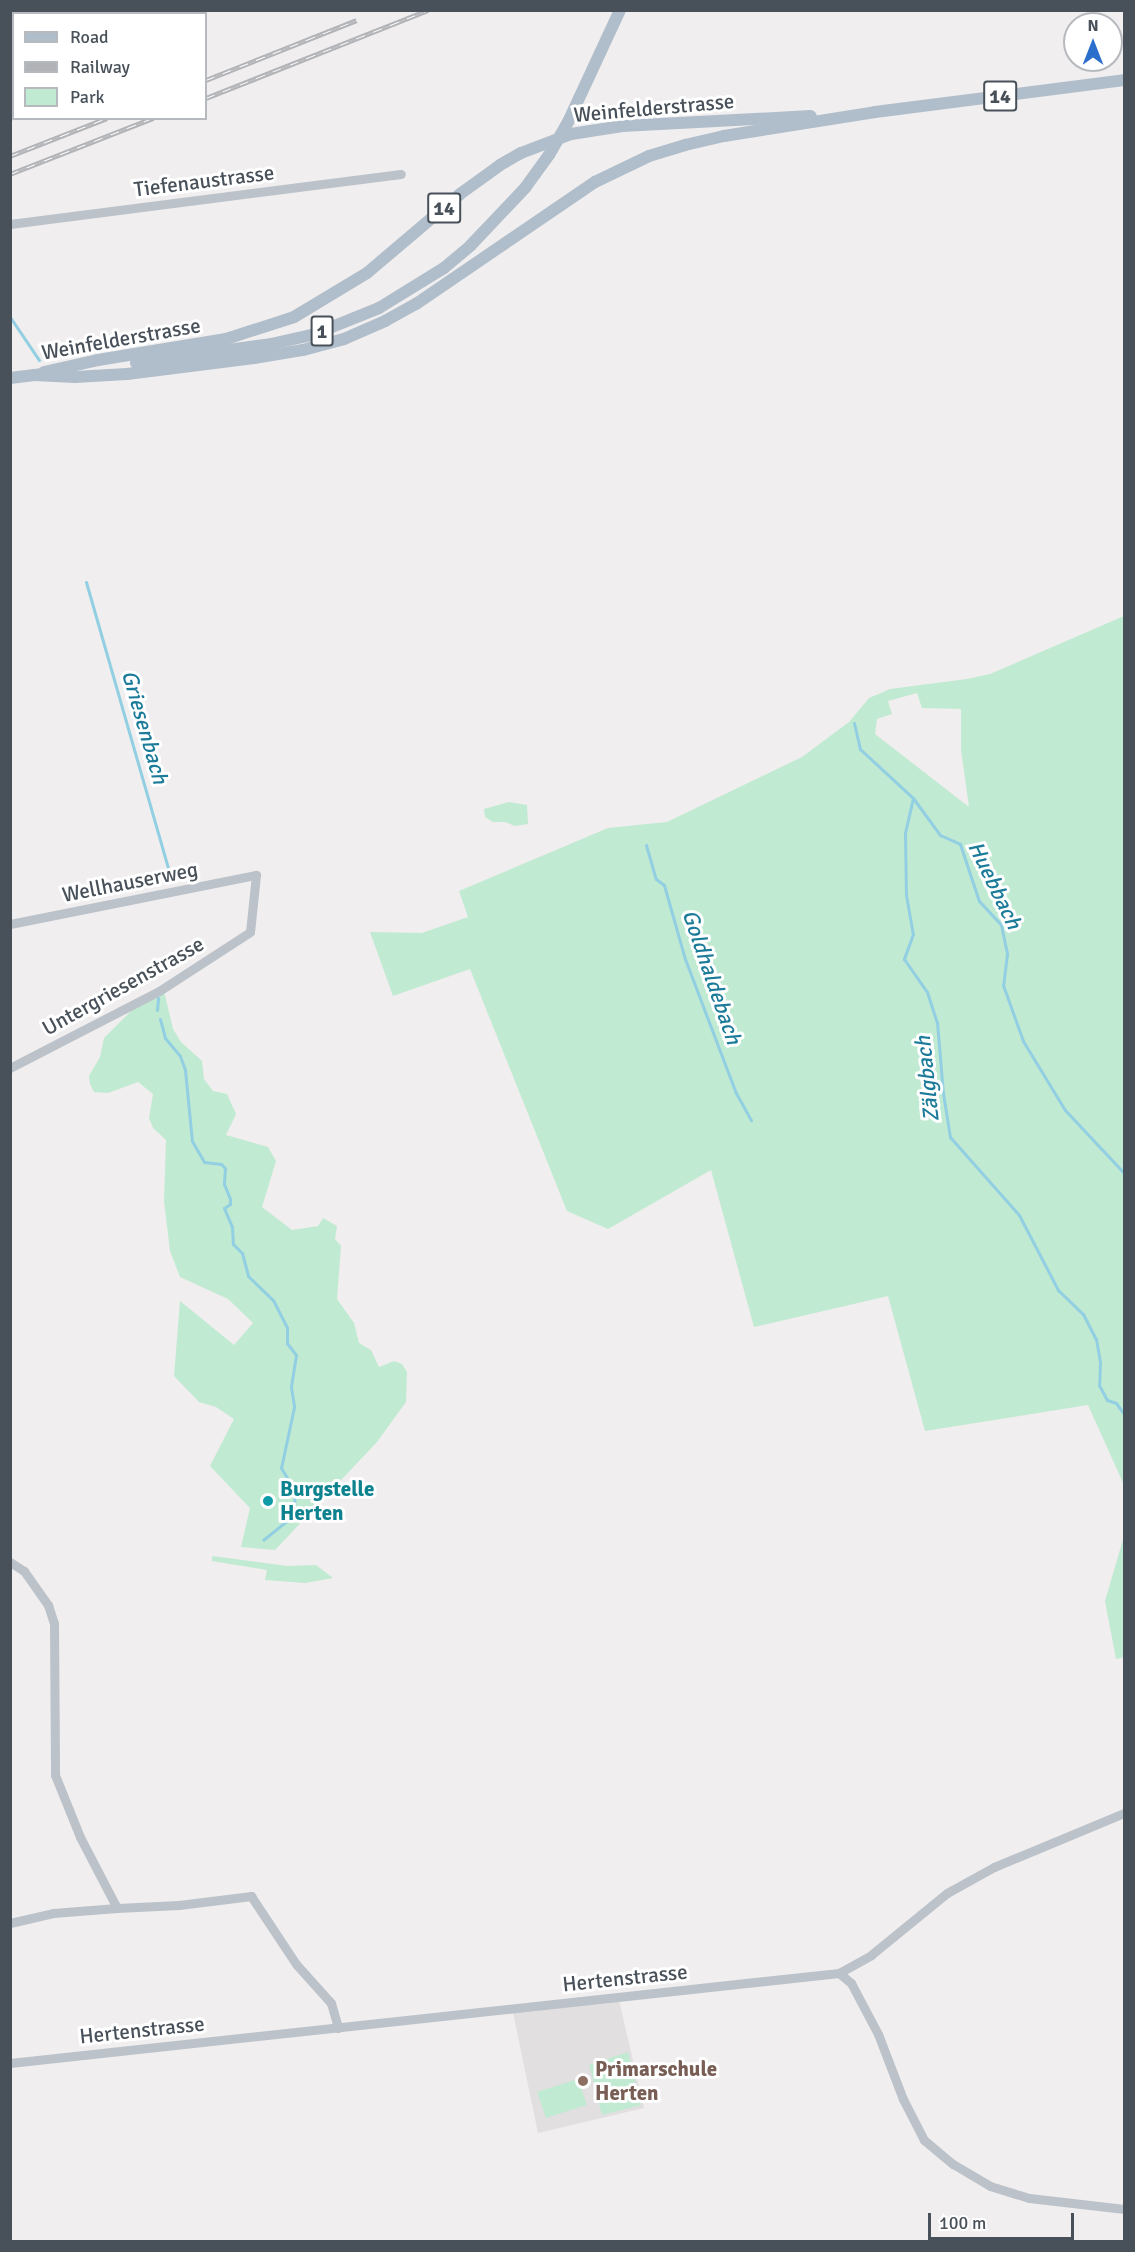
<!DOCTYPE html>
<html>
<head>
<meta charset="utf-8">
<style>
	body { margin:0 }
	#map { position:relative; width:1135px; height:2252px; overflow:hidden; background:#f0eeee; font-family:Signika,sans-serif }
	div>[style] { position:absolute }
	.education>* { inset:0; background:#e1dfdf }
	.green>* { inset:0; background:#c1ead2 }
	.stream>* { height:3px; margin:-1.5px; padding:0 1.5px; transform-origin:1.5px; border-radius:1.5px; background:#92cfe2 }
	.minor>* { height:9px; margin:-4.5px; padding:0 4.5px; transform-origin:4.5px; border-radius:4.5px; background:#bbc2c9 }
	.major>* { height:12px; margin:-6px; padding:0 6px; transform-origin:6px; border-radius:6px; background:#b0bdca }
	.rail>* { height:5px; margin-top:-2.5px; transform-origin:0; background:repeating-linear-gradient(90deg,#fff 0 9px,#b1b3b7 0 18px); box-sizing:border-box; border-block:2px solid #b1b3b7 }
	.major-bridge>* { height:12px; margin:-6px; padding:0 6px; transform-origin:6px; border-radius:6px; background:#b0bdca }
	.dots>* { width:16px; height:16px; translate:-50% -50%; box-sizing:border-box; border:3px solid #fff; border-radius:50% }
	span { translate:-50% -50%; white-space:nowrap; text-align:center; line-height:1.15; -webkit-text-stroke:6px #fff; paint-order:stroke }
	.shield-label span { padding:2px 4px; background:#fff; border:2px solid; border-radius:4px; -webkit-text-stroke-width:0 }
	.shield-label { font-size:20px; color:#485159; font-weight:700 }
	.street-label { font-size:21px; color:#485159 }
	.culture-label { font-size:21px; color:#0d838f; font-weight:700 }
	.left { translate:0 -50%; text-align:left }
	.education-label { font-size:21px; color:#785e54; font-weight:700 }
	.water-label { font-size:22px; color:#1b7b99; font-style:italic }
	.frame { position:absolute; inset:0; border:12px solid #485159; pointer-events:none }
	.legend { position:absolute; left:12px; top:12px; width:195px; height:108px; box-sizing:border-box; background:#fff; border:2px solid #b6b9bd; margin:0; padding:8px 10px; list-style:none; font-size:18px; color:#485159 }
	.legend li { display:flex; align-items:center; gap:12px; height:30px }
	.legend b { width:30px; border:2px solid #b6b9bd }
	.north { position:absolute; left:1063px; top:12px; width:60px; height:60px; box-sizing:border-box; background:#fff; border:2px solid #b6b9bd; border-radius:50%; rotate:0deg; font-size:16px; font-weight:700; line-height:24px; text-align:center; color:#485159 }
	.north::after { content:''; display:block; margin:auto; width:21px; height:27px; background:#2c6ecc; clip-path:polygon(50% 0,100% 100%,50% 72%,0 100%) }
	.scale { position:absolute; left:928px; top:2213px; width:146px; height:27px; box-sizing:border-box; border:3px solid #485159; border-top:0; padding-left:8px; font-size:18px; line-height:21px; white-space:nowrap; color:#485159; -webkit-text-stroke:4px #fff; paint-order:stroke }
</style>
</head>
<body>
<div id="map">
	<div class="education">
		<div style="clip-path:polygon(618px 1996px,644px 2108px,538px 2133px,512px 2008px)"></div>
	</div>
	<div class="green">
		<div style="clip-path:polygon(evenodd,1124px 616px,1124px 1485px,1088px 1405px,925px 1431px,888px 1296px,754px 1327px,711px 1170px,608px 1229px,567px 1211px,470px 969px,393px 996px,370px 932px,422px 933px,468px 917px,459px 891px,608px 828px,667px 822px,802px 757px,849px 722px,869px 698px,890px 689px,967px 679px,990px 674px,1124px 616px,917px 693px,922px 708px,961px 709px,961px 750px,969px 807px,875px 734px,877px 719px,892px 714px,888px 701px,917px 693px)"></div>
		<div style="clip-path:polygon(509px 802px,527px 805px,528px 824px,515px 826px,505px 822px,493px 822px,485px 817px,484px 809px)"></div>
		<div style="clip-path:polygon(164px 991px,173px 1029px,181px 1042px,202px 1061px,204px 1079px,213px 1091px,227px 1094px,236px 1114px,226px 1135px,268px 1147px,276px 1161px,262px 1207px,292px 1230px,318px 1226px,323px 1218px,337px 1226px,335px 1239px,341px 1246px,337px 1299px,354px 1323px,359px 1343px,371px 1350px,379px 1367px,394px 1361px,402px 1364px,407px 1372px,406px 1402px,377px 1442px,275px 1550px,241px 1547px,250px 1508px,210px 1466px,234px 1419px,216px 1407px,199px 1402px,174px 1376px,180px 1301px,234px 1345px,253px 1323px,228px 1299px,180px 1277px,170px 1251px,164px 1201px,166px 1140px,153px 1128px,149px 1118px,153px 1094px,138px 1082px,108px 1093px,94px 1092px,90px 1084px,89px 1076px,100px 1057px,104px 1038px,133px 1009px)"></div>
		<div style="clip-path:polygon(1124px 1536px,1124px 1657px,1116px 1659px,1105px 1601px)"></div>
		<div style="clip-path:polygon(212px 1556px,287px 1566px,316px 1565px,333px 1578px,305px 1583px,265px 1580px,267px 1570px,212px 1561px)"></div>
		<div style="clip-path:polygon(628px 2052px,641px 2105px,602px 2115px,589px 2065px)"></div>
		<div style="clip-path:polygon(578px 2079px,587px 2105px,546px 2118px,537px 2092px)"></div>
	</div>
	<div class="stream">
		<div style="left:10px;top:317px;width:52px;rotate:56deg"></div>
		<div style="left:86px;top:582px;width:312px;rotate:74deg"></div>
		<div style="left:854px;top:723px;width:27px;rotate:77deg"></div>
		<div style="left:860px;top:749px;width:72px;rotate:42.8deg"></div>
		<div style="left:913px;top:798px;width:46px;rotate:53.9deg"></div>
		<div style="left:940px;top:835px;width:22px;rotate:24deg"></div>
		<div style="left:960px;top:844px;width:60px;rotate:71.6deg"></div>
		<div style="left:979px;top:901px;width:33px;rotate:47deg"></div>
		<div style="left:1001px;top:925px;width:30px;rotate:78deg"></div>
		<div style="left:1007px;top:954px;width:31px;rotate:97deg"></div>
		<div style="left:1003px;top:985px;width:59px;rotate:70.3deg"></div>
		<div style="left:1023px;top:1041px;width:81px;rotate:58.7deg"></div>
		<div style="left:1065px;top:1110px;width:86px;rotate:46.9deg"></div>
		<div style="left:913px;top:798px;width:36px;rotate:103deg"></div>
		<div style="left:905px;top:833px;width:62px;rotate:89.1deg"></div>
		<div style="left:906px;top:895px;width:40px;rotate:80deg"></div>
		<div style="left:913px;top:934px;width:27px;rotate:110deg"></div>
		<div style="left:904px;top:959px;width:40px;rotate:55.1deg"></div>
		<div style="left:927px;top:992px;width:32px;rotate:72deg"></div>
		<div style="left:937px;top:1022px;width:71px;rotate:85.2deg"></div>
		<div style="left:943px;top:1093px;width:45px;rotate:81deg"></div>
		<div style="left:950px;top:1137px;width:104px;rotate:48.5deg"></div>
		<div style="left:1019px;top:1215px;width:85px;rotate:62.5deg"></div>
		<div style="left:1058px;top:1290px;width:35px;rotate:44deg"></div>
		<div style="left:1083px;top:1314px;width:28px;rotate:63deg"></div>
		<div style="left:1096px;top:1339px;width:23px;rotate:80deg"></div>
		<div style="left:1100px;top:1362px;width:23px;rotate:92deg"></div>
		<div style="left:1099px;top:1385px;width:17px;rotate:62deg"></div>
		<div style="left:1107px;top:1400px;width:9px;rotate:18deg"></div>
		<div style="left:1116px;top:1403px;width:14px;rotate:54deg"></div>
		<div style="left:646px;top:845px;width:35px;rotate:74deg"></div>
		<div style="left:656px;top:879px;width:10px;rotate:37deg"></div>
		<div style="left:664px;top:885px;width:77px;rotate:74.2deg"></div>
		<div style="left:685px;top:959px;width:143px;rotate:69.2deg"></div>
		<div style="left:736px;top:1093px;width:31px;rotate:61deg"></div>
		<div style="left:157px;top:1010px;width:12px;rotate:-85deg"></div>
		<div style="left:160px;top:1019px;width:20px;rotate:75deg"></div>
		<div style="left:165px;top:1038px;width:23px;rotate:50deg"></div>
		<div style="left:180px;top:1056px;width:15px;rotate:70deg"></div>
		<div style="left:185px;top:1070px;width:71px;rotate:84.4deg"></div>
		<div style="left:192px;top:1141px;width:24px;rotate:60deg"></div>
		<div style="left:204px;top:1162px;width:17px;rotate:7deg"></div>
		<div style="left:221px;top:1164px;width:6px;rotate:45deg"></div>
		<div style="left:225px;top:1168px;width:16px;rotate:94deg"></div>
		<div style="left:224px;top:1184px;width:16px;rotate:68deg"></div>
		<div style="left:230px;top:1199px;width:5px;rotate:90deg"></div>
		<div style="left:230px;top:1204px;width:7px;rotate:146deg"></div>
		<div style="left:224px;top:1208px;width:21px;rotate:67deg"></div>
		<div style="left:232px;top:1227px;width:17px;rotate:87deg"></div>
		<div style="left:233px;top:1244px;width:13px;rotate:45deg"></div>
		<div style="left:242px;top:1253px;width:24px;rotate:75deg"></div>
		<div style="left:248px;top:1276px;width:35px;rotate:44deg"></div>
		<div style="left:273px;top:1300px;width:31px;rotate:63deg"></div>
		<div style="left:287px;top:1328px;width:15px;rotate:90deg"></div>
		<div style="left:287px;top:1343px;width:15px;rotate:53deg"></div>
		<div style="left:296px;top:1355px;width:32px;rotate:99deg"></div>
		<div style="left:291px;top:1387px;width:20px;rotate:81deg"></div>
		<div style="left:294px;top:1407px;width:62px;rotate:102deg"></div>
		<div style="left:281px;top:1468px;width:26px;rotate:58deg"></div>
		<div style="left:295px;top:1490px;width:21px;rotate:93deg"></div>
		<div style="left:294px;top:1511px;width:9px;rotate:122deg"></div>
		<div style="left:289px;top:1519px;width:33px;rotate:141deg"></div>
	</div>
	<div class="minor">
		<div style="left:127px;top:14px;width:5px;rotate:-53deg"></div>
		<div style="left:10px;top:116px;width:5px;rotate:-37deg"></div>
		<div style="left:10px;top:224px;width:394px;rotate:-7.3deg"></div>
		<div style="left:10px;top:924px;width:251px;rotate:-11.3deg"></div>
		<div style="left:256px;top:875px;width:57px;rotate:96deg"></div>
		<div style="left:250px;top:932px;width:108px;rotate:147deg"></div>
		<div style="left:159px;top:991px;width:168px;rotate:152.7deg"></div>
		<div style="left:10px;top:1562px;width:17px;rotate:33deg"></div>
		<div style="left:24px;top:1571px;width:42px;rotate:54.8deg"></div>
		<div style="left:48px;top:1605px;width:19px;rotate:72deg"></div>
		<div style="left:54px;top:1623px;width:152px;rotate:89.6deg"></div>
		<div style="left:55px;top:1775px;width:67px;rotate:68deg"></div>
		<div style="left:80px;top:1837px;width:80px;rotate:62.5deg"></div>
		<div style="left:117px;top:1908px;width:62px;rotate:-2.8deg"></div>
		<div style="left:179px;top:1905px;width:73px;rotate:-7.1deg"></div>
		<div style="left:251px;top:1896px;width:82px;rotate:56.5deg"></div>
		<div style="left:296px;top:1964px;width:52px;rotate:48.1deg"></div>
		<div style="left:331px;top:2003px;width:26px;rotate:74deg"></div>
		<div style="left:10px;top:1923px;width:44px;rotate:-13.1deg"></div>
		<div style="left:53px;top:1913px;width:64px;rotate:-4.5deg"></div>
		<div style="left:839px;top:1973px;width:37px;rotate:-29deg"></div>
		<div style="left:871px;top:1955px;width:98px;rotate:-39.2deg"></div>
		<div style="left:947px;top:1893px;width:54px;rotate:-29deg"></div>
		<div style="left:994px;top:1867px;width:141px;rotate:-22.6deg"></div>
		<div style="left:10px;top:2063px;width:834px;rotate:-6.2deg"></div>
		<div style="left:839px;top:1973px;width:16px;rotate:40deg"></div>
		<div style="left:851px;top:1983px;width:58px;rotate:62.1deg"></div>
		<div style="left:878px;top:2034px;width:70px;rotate:69deg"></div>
		<div style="left:903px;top:2099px;width:46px;rotate:62.9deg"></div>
		<div style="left:924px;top:2140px;width:38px;rotate:40deg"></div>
		<div style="left:953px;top:2164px;width:43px;rotate:30.7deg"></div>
		<div style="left:990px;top:2186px;width:41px;rotate:17.1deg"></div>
		<div style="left:1029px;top:2198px;width:96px;rotate:6.6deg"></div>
	</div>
	<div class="major">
		<div style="left:568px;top:122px;width:123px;rotate:-65.1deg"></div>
		<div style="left:136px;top:363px;width:136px;rotate:-8deg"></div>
		<div style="left:271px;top:344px;width:42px;rotate:-12.4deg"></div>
		<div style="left:312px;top:335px;width:72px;rotate:-21.9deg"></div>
		<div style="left:379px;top:308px;width:76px;rotate:-31.6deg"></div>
		<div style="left:444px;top:268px;width:35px;rotate:-40deg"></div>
		<div style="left:471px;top:245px;width:79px;rotate:-46.5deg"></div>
		<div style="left:525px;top:188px;width:41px;rotate:-54deg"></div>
		<div style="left:44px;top:372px;width:55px;rotate:-12.5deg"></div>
		<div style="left:98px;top:360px;width:130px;rotate:-9.3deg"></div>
		<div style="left:226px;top:339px;width:71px;rotate:-17.9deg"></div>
		<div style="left:294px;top:317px;width:85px;rotate:-31.1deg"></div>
		<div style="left:367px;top:273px;width:122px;rotate:-40.3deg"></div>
		<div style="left:460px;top:194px;width:49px;rotate:-35.9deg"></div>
		<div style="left:500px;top:165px;width:24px;rotate:-30deg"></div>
		<div style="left:521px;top:153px;width:53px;rotate:-20.8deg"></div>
		<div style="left:571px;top:134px;width:52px;rotate:-8.9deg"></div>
		<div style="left:622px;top:126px;width:189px;rotate:-3deg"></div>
		<div style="left:34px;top:375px;width:41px;rotate:2.8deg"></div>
		<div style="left:75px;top:377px;width:52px;rotate:-3.3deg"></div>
		<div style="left:127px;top:374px;width:128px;rotate:-7.2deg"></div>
		<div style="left:254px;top:358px;width:50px;rotate:-9.3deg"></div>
		<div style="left:303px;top:350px;width:42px;rotate:-15deg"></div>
		<div style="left:344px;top:339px;width:45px;rotate:-23.7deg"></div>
		<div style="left:385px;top:321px;width:35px;rotate:-29deg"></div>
		<div style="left:416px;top:304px;width:217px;rotate:-34.3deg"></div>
		<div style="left:595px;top:182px;width:60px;rotate:-25.7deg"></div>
		<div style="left:649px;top:156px;width:38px;rotate:-17deg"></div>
		<div style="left:685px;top:145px;width:40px;rotate:-13deg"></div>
		<div style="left:724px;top:136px;width:153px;rotate:-9deg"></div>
		<div style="left:875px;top:112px;width:251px;rotate:-7.3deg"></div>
		<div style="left:10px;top:378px;width:31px;rotate:-7deg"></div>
	</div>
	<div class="rail">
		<div style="left:206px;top:80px;width:162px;rotate:-21.7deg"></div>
		<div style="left:206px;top:98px;width:239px;rotate:-21.6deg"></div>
		<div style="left:10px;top:156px;width:104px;rotate:-21.4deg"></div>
		<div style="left:10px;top:174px;width:154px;rotate:-21.4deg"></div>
	</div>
	<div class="major-bridge">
		<div style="left:549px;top:155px;width:38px;rotate:-60deg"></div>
	</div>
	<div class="dots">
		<div style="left:268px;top:1501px;background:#0f9aa8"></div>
		<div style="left:583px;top:2081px;background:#8d6e63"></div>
	</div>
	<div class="shield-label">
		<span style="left:1000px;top:96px">14</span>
		<span style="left:444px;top:208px">14</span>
		<span style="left:322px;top:331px">1</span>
	</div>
	<div class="street-label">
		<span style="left:654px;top:108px;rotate:-5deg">Weinfelderstrasse</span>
		<span style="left:204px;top:181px;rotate:-7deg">Tiefenaustrasse</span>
		<span style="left:121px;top:339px;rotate:-10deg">Weinfelderstrasse</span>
		<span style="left:130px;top:882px;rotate:-11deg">Wellhauserweg</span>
		<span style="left:123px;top:986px;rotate:-29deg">Untergriesenstrasse</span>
		<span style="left:625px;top:1978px;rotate:-6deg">Hertenstrasse</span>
		<span style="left:142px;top:2030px;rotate:-6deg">Hertenstrasse</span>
	</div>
	<div class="culture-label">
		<span class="left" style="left:280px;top:1501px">Burgstelle<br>Herten</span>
	</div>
	<div class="education-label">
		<span class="left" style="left:595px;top:2081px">Primarschule<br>Herten</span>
	</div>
	<div class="water-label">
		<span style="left:145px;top:727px;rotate:74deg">Griesenbach</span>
		<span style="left:995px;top:885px;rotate:64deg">Huebbach</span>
		<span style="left:712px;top:977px;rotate:71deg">Goldhaldebach</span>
		<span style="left:927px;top:1079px;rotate:-96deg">Zälgbach</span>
	</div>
	<div class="frame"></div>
	<ul class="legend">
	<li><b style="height:8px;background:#b0bdca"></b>Road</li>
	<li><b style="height:8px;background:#b1b3b7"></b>Railway</li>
	<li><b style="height:16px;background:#c1ead2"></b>Park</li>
	</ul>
	<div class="north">N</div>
	<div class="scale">100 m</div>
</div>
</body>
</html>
